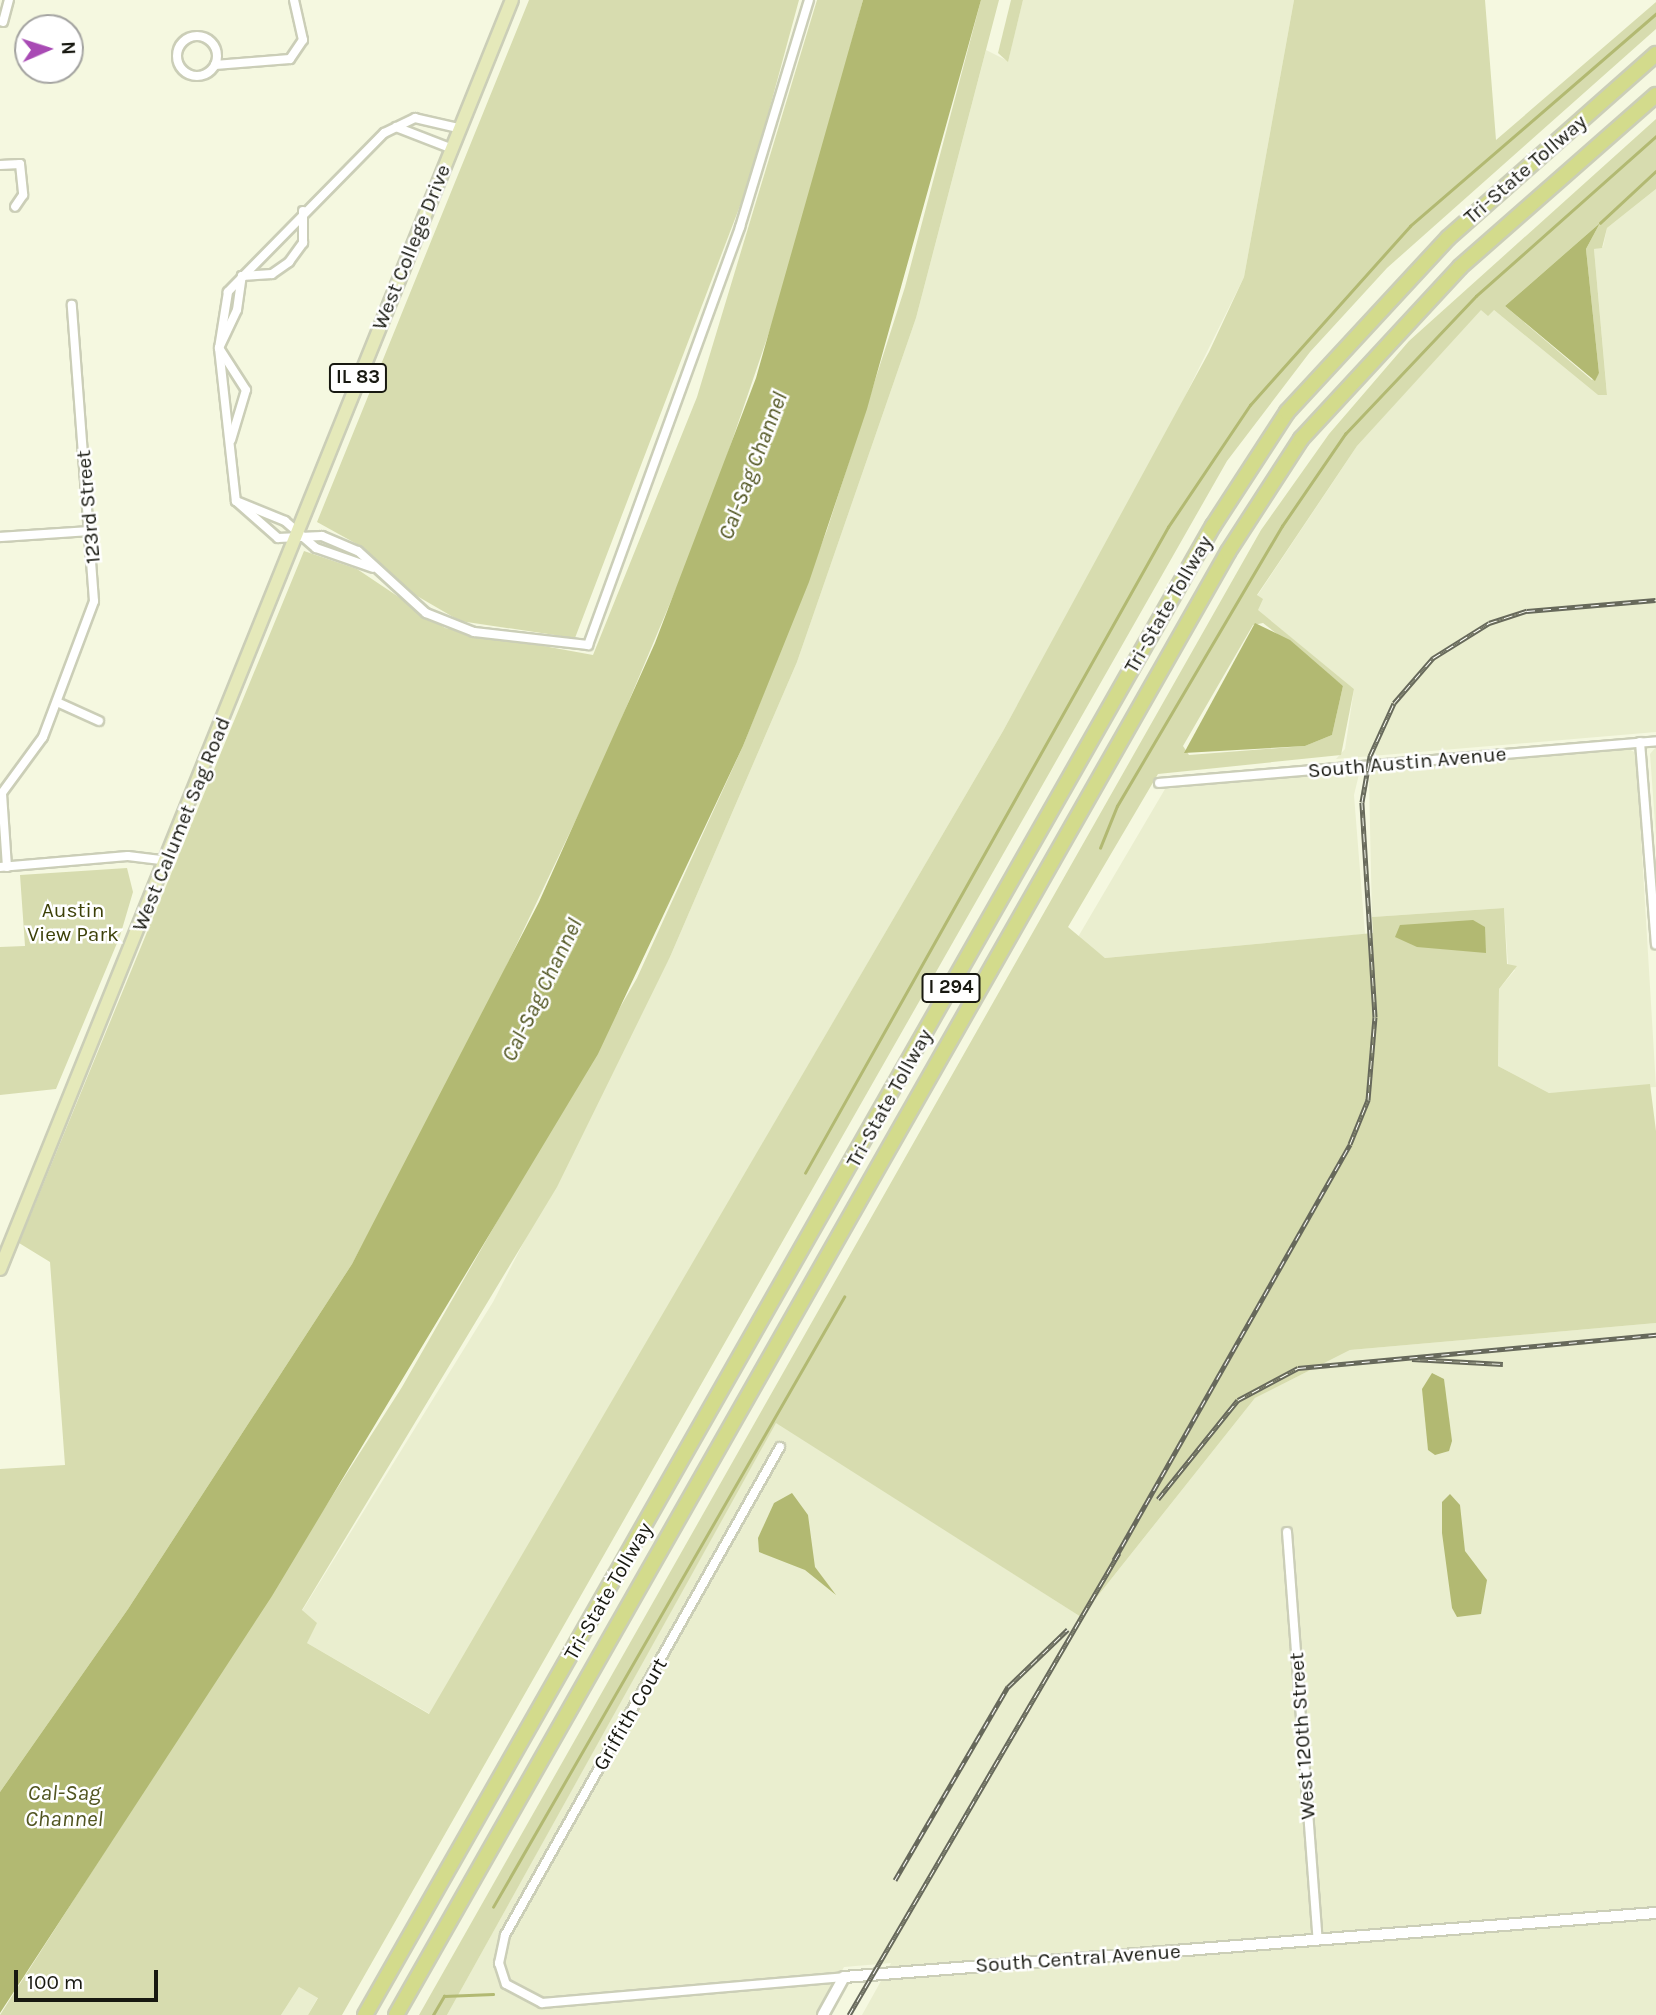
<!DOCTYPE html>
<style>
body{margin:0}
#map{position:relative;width:1656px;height:2015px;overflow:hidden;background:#f5f8e0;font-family:Karla,sans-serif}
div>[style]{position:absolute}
.built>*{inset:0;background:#eaeecf}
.green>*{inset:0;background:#d7dcaf}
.water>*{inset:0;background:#b2b972}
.stream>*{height:2.5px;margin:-1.25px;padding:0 1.25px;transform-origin:1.25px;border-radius:1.25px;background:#b2b972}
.roads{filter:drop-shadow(2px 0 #cbceb7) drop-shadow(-2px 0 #cbceb7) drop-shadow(0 2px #cbceb7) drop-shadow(0 -2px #cbceb7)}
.street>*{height:8px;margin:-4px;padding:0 4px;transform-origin:4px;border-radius:4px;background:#fff}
.street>.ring{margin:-4px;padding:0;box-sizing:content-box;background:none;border:8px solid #fff;border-radius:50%}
.secondary>*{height:10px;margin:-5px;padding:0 5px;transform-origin:5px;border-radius:5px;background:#fff}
.primary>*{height:12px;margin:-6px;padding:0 6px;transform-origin:6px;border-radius:6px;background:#e5e9ba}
.highway>*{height:14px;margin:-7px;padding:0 7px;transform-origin:7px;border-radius:7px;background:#d3db8c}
.rail>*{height:5px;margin-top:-2.5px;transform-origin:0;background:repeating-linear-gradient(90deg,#fff 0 8px,#67695b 0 16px);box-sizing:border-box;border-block:2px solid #67695b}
span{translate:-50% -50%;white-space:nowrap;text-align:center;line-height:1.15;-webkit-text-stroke:5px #fff;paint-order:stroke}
.shield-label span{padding:2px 5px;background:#fff;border:2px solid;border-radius:5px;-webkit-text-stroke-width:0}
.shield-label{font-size:19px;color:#181911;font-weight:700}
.street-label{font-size:21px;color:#181911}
.park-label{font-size:21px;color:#3c4008}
.water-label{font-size:23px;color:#515521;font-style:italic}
.north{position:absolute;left:14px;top:14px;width:70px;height:70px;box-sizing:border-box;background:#fff;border:2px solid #a3a3a0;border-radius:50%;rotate:87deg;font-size:19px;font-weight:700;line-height:28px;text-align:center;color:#181911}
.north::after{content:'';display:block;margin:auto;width:24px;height:32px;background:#a84ab4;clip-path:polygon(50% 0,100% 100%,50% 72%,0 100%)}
.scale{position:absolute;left:14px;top:1970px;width:144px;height:32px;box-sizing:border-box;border:4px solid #181911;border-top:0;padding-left:9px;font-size:21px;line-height:24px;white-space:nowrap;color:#181911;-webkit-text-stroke:5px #fff;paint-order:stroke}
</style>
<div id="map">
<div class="built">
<div style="clip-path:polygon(1023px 0,1294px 0,1244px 277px,1157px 453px,1003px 731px,430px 1714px,307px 1643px,302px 1611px,493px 1302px,670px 957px,797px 662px,916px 318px,986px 50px,1008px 61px)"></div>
<div style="clip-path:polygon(1656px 189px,1656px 732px,1336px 759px,1345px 749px,1354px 689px,1251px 605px,1357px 446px,1481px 309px,1494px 310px,1598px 395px,1607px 394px,1594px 249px,1603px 247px,1607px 228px)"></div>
<div style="clip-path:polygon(1656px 747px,1656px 837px,1650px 754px)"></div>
<div style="clip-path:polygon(1627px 748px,1636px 753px,1656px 1087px,1549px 1093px,1498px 1066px,1499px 989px,1515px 970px,1508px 965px,1504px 908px,1372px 917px,1369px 781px,1372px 769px)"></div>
<div style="clip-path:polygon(1360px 770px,1354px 795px,1365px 934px,1105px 958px,1078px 937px,1165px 789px)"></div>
<div style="clip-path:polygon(1656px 1323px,1656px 2015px,862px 2015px,891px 1963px,844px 1967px,817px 2015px,447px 2015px,776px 1422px,1081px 1617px,1255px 1398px,1350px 1350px)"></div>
<div style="clip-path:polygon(299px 1987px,318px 1997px,308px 2015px,281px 2015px)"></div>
</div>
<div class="green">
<div style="clip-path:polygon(529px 0,799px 0,751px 177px,575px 638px,460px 621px,405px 589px,364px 548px,317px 522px)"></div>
<div style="clip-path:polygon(817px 0,863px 0,788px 277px,705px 520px,602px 765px,464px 1055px,352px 1264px,128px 1609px,0 1792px,0 1469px,65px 1465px,50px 1262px,19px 1243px,304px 551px,357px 569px,445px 628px,593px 655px,697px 397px)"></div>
<div style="clip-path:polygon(981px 0,999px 0,916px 318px,797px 662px,670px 957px,557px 1187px,302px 1610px,317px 1623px,307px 1643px,429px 1714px,1003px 731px,1209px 352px,1244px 277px,1294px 0,1485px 0,1496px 140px,1656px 2px,1656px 29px,1387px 268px,1310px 352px,1227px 461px,342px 2015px,308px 2015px,318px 1998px,299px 1987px,281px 2015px,0 2015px,402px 1387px,637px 978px,743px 746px,827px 530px,905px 287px)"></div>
<div style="clip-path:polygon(1011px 0,1023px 0,1008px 62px,998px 53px)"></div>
<div style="clip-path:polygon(evenodd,1656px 119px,1656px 189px,1607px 228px,1602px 248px,1594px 249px,1607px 395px,1598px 395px,1494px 310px,1488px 316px,1481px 310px,1357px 446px,1257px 595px,1263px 599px,1258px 610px,1354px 689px,1341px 755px,1158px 774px,1068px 927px,1105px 958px,1373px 933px,1372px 917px,1504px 908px,1507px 964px,1517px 966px,1499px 989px,1498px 1066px,1549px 1093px,1650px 1084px,1656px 1131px,1656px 1323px,1350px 1350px,1255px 1398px,1081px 1617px,776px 1423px,447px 2015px,419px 2015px,1261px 530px,1329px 434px,1409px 341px,1656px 119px,1600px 223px,1586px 249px,1599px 373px,1592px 380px,1505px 306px,1600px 223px,1656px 119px,1263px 623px,1343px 686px,1332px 735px,1305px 746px,1189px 755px,1183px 746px,1253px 625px,1263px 623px)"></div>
<div style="clip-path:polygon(127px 868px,133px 892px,120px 936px,56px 1089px,0 1095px,0 947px,25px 946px,20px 875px)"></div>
</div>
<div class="water">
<div style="clip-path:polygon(863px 0,981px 0,867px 409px,809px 582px,743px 746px,598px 1054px,272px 1596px,0 2013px,0 1792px,128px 1609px,352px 1264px,539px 902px,655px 643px,756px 378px)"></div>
<div style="clip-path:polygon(1600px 223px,1586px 249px,1599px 373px,1595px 381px,1505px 306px)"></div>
<div style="clip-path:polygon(1255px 623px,1290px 640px,1343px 686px,1332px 735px,1305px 746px,1184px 753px)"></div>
<div style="clip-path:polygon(1473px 920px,1485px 927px,1486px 953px,1417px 947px,1395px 937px,1400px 925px)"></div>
<div style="clip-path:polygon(1432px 1373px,1444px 1379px,1452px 1441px,1449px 1451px,1435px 1455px,1428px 1450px,1422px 1389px)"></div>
<div style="clip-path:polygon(792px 1493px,808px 1515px,815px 1567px,836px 1595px,805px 1570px,759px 1552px,758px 1538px,774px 1503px)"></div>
<div style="clip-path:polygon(1450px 1494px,1460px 1505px,1465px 1551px,1487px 1580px,1481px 1614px,1457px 1617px,1452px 1608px,1442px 1533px,1442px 1502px)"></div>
</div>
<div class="stream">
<div style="left:1600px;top:223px;width:76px;rotate:-42.9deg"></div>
<div style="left:1100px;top:848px;width:45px;rotate:-68deg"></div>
<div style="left:1117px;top:806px;width:325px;rotate:-59.5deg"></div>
<div style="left:1282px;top:526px;width:112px;rotate:-55.6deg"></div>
<div style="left:1345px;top:434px;width:190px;rotate:-46.5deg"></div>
<div style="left:1476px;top:296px;width:241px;rotate:-41.6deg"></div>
<div style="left:805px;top:1173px;width:741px;rotate:-60.67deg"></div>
<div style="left:1168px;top:527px;width:147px;rotate:-56.1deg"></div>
<div style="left:1250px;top:405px;width:240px;rotate:-48.2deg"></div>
<div style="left:1410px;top:226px;width:325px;rotate:-40.8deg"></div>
<div style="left:493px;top:1907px;width:704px;rotate:-60.08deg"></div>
<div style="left:433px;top:2015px;width:22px;rotate:-60deg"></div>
<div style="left:444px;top:1996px;width:49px;rotate:-2.3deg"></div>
</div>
<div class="roads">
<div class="street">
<div style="left:3px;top:22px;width:23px;rotate:-75deg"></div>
<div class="ring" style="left:177px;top:36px;width:32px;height:32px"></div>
<div style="left:215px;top:65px;width:75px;rotate:-4.6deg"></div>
<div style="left:290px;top:59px;width:23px;rotate:-56deg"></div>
<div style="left:303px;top:40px;width:41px;rotate:-102.7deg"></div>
<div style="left:396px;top:127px;width:58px;rotate:21.3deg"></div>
<div style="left:458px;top:128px;width:44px;rotate:-166.9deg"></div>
<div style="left:415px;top:118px;width:34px;rotate:154deg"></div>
<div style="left:384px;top:133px;width:223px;rotate:134.5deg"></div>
<div style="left:228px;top:292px;width:57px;rotate:99.1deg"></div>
<div style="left:219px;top:348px;width:154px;rotate:83.7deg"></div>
<div style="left:236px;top:501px;width:56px;rotate:41.4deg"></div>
<div style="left:278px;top:538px;width:44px;rotate:-2.6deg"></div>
<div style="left:322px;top:536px;width:39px;rotate:23deg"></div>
<div style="left:358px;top:551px;width:92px;rotate:42.4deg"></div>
<div style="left:426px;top:613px;width:52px;rotate:21.6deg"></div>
<div style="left:474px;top:632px;width:115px;rotate:6.5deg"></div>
<div style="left:588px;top:645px;width:445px;rotate:-70deg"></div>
<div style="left:740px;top:227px;width:237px;rotate:-73.1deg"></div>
<div style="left:0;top:165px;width:20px;rotate:-3deg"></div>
<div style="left:20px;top:164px;width:31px;rotate:84deg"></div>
<div style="left:23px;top:195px;width:14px;rotate:124deg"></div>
<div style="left:231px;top:440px;width:52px;rotate:-73.3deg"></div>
<div style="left:246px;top:390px;width:50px;rotate:-122.7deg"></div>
<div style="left:219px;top:348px;width:42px;rotate:-64.7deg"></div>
<div style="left:237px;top:310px;width:34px;rotate:-82deg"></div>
<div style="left:242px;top:276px;width:30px;rotate:-4deg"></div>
<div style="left:272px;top:274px;width:21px;rotate:-35deg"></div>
<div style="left:289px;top:262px;width:24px;rotate:-54deg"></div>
<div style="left:303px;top:243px;width:32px;rotate:-90deg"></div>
<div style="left:236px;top:501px;width:53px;rotate:22.2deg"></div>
<div style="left:285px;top:521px;width:41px;rotate:41.1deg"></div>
<div style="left:316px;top:548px;width:60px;rotate:19.3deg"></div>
<div style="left:0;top:537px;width:90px;rotate:-3.8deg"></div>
<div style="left:57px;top:702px;width:46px;rotate:24.3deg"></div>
<div style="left:1640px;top:742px;width:203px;rotate:85.5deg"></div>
<div style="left:1159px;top:783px;width:499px;rotate:-4.8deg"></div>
<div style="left:0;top:867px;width:128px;rotate:-4.9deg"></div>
<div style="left:128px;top:856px;width:39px;rotate:7deg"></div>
<div style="left:7px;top:867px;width:74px;rotate:-93.9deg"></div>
<div style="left:2px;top:793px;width:69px;rotate:-53.8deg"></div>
<div style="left:43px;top:737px;width:145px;rotate:-69.4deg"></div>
<div style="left:94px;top:601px;width:297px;rotate:-94.3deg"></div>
<div style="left:780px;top:1447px;width:560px;rotate:119.4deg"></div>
<div style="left:505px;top:1935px;width:29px;rotate:102deg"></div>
<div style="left:499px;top:1963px;width:22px;rotate:72deg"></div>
<div style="left:506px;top:1984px;width:41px;rotate:27.8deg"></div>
<div style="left:542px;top:2003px;width:303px;rotate:-4.9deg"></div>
<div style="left:1287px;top:1532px;width:409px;rotate:85.7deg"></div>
</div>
<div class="secondary">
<div style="left:823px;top:2015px;width:43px;rotate:-61.1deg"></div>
<div style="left:844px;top:1977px;width:815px;rotate:-4.51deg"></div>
</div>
<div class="primary">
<div style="left:0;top:1269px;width:1368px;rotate:-68.03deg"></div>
</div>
<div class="highway">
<div style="left:365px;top:2015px;width:1714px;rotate:-60.34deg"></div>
<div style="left:1213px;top:526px;width:136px;rotate:-57deg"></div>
<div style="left:1287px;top:412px;width:237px;rotate:-47.2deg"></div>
<div style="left:1448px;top:238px;width:278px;rotate:-41.5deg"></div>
<div style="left:396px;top:2015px;width:1683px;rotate:-60.37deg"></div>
<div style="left:1228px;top:552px;width:135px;rotate:-57.1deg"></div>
<div style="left:1301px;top:439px;width:234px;rotate:-47.2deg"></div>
<div style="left:1460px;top:267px;width:261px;rotate:-41.3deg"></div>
</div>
</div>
<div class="rail">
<div style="left:1412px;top:1359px;width:91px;rotate:3.1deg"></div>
<div style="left:1158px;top:1499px;width:127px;rotate:-51.1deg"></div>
<div style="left:1238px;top:1400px;width:68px;rotate:-28.1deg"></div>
<div style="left:1298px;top:1368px;width:360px;rotate:-5.3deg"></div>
<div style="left:1114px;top:1560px;width:478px;rotate:-60.4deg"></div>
<div style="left:1350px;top:1144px;width:48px;rotate:-67.8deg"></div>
<div style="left:1368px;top:1100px;width:83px;rotate:-85.2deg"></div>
<div style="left:1375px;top:1017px;width:215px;rotate:-93.5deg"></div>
<div style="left:1362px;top:802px;width:47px;rotate:-80.1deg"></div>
<div style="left:1370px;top:756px;width:58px;rotate:-65.6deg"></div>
<div style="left:1394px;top:703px;width:60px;rotate:-49.1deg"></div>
<div style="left:1433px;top:658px;width:66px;rotate:-32deg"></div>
<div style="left:1489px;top:623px;width:40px;rotate:-18deg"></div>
<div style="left:1527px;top:611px;width:129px;rotate:-4.9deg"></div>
<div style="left:895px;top:1880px;width:224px;rotate:-59.7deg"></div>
<div style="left:1008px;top:1687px;width:83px;rotate:-44deg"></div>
<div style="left:849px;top:2015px;width:535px;rotate:-59.7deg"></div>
</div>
<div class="shield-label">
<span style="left:358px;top:378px">IL 83</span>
<span style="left:951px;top:988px">I 294</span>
</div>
<div class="street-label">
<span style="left:1525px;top:169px;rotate:-41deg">Tri-State Tollway</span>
<span style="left:411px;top:247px;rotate:-68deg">West College Drive</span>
<span style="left:88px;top:507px;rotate:-95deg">123rd Street</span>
<span style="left:1168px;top:604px;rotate:-60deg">Tri-State Tollway</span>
<span style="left:1407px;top:762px;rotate:-5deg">South Austin Avenue</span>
<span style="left:181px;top:824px;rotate:-68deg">West Calumet Sag Road</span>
<span style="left:889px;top:1098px;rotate:-61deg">Tri-State Tollway</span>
<span style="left:608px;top:1591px;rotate:-60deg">Tri-State Tollway</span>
<span style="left:630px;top:1714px;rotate:-60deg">Griffith Court</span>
<span style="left:1302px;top:1736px;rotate:-94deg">West 120th Street</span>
<span style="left:1078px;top:1958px;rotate:-4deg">South Central Avenue</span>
</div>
<div class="park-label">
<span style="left:73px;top:922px">Austin<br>View Park</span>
</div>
<div class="water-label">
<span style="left:753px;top:466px;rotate:-69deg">Cal-Sag Channel</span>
<span style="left:542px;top:990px;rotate:-64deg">Cal-Sag Channel</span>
<span style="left:64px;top:1806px">Cal-Sag<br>Channel</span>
</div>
<div class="north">N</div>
<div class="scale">100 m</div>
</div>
